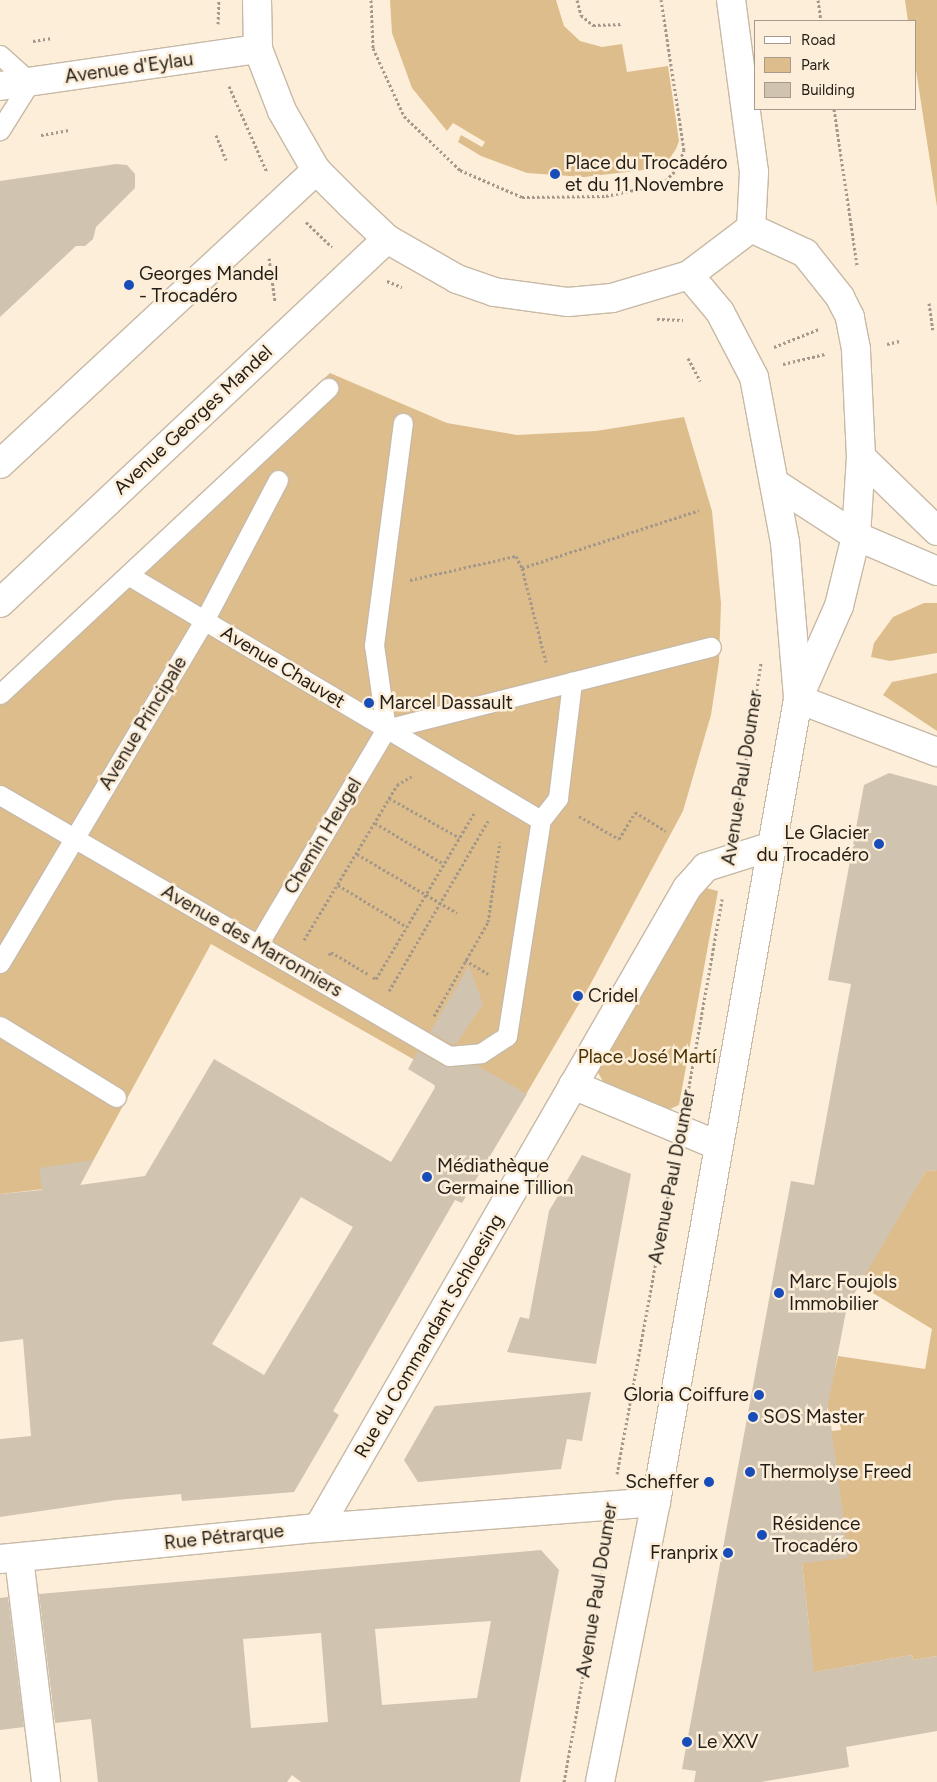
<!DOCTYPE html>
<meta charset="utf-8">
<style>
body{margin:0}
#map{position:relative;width:937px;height:1782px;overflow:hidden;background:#fceed9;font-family:Figtree,sans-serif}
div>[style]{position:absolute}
.green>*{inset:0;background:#debd8c}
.building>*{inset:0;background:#d0c3af}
.path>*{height:3px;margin-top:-1.5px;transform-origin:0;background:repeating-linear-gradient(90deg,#a39889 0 2.5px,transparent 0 5px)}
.roads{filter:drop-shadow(1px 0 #c7b9a6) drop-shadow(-1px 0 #c7b9a6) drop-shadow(0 1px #c7b9a6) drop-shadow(0 -1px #c7b9a6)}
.service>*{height:19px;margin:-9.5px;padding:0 9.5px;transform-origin:9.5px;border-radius:9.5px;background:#fff}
.minor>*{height:28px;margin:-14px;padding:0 14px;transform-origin:14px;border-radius:14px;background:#fff}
.tertiary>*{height:28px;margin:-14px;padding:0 14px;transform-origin:14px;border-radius:14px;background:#fff}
.secondary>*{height:28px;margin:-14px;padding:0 14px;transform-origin:14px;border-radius:14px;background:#fff}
.dots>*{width:14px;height:14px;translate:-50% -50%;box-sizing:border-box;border:2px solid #fceed9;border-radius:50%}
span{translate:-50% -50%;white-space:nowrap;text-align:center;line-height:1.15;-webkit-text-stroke:5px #fceed9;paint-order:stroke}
.street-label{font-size:19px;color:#221d16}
.poi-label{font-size:19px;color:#221d16}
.left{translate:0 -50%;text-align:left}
.right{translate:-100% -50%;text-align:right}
.park-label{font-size:19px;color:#4b3201}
.legend{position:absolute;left:754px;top:20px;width:162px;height:90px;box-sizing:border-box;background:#fceed9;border:1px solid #a59a8b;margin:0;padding:6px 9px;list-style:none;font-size:15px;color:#221d16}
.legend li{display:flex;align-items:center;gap:10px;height:25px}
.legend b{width:25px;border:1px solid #a59a8b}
</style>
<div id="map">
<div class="green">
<div style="clip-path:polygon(390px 0,556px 0,564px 26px,580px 41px,602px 47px,622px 44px,627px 72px,668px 66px,679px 141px,676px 149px,666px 164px,652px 169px,584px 177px,527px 173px,481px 156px,458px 142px,461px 135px,482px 147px,485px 142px,453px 123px,447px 131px,412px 88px,392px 33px)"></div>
<div style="clip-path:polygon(905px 0,937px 0,937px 207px,916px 70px,916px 21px,908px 21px)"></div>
<div style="clip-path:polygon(330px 373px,447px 423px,517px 435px,596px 431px,684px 417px,712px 511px,721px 603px,719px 662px,711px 715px,683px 811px,590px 985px,507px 1127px,435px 1092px,434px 1071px,211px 944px,80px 1185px,0 1194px,0 683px)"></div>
<div style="clip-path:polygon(924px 603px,937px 603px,937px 653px,890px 661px,871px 657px,874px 643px,893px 617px)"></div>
<div style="clip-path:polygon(937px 673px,937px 731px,883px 695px,892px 682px)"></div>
<div style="clip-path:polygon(702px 887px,718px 891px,679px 1105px,670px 1109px,605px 1085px,595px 1067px)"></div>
<div style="clip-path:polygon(937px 1170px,937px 1656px,913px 1660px,912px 1655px,798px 1675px,809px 1627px,802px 1563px,831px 1431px,841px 1430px,840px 1424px,830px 1425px,827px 1402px,838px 1356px,925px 1369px,932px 1329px,858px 1284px,926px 1171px)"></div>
</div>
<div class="building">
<div style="clip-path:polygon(116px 164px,127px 165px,135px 174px,135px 188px,96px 227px,93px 239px,85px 246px,76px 246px,0 317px,0 181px)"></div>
<div style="clip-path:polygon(889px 773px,937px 786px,937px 1170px,926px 1171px,847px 1306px,824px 1426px,831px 1425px,849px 1558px,802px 1563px,814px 1672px,912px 1655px,913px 1660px,937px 1656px,937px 1731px,846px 1747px,849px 1767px,761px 1782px,694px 1782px,696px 1771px,682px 1769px,791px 1181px,814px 1185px,851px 984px,828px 980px,864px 785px)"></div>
<div style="clip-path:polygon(469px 966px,483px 1004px,456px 1044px,452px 1044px,430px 1032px)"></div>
<div style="clip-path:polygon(evenodd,418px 1051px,444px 1066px,476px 1065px,527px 1094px,462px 1203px,455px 1200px,440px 1226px,333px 1411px,339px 1415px,294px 1492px,182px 1501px,181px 1494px,116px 1500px,0 1517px,0 1439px,31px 1436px,23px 1339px,0 1342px,0 1194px,42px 1190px,39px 1168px,93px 1160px,80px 1185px,145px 1176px,214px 1059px,391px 1162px,436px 1086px,408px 1069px,418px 1051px,301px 1197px,353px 1227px,264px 1375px,212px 1344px,301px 1197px)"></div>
<div style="clip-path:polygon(582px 1155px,631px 1174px,596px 1364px,507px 1352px,520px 1317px,529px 1319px,549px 1211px)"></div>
<div style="clip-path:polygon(591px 1392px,582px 1441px,567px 1439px,561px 1469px,418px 1482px,404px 1460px,435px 1406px)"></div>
<div style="clip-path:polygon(evenodd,541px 1550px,559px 1570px,520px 1782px,301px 1782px,292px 1775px,287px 1782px,98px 1782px,91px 1719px,55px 1723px,39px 1594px,541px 1550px,491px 1621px,477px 1698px,382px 1705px,375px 1629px,491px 1621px,541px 1550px,321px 1633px,328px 1722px,251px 1728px,243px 1639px,321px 1633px)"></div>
<div style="clip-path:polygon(8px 1597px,24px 1727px,0 1730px,0 1598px)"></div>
</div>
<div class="path">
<div style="left:371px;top:0;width:48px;rotate:87.6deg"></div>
<div style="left:373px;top:48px;width:75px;rotate:65.5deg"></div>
<div style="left:404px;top:116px;width:78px;rotate:44deg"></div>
<div style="left:460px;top:170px;width:68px;rotate:23.5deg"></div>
<div style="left:522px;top:197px;width:84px;rotate:-0.7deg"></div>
<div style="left:606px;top:196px;width:57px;rotate:-12.1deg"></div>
<div style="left:662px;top:184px;width:20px;rotate:-45deg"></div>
<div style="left:676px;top:170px;width:22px;rotate:-68deg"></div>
<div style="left:684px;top:150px;width:152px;rotate:-98.7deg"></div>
<div style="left:577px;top:0;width:16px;rotate:75deg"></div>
<div style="left:581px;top:15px;width:16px;rotate:40deg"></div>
<div style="left:593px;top:25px;width:29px;rotate:-2deg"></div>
<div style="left:818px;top:0;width:21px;rotate:82deg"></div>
<div style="left:218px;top:24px;width:24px;rotate:-88deg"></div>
<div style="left:33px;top:41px;width:19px;rotate:-9deg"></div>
<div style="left:229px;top:86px;width:94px;rotate:66.2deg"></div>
<div style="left:834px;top:109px;width:158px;rotate:81.6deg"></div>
<div style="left:41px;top:135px;width:29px;rotate:-10deg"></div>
<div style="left:216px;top:135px;width:27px;rotate:68deg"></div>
<div style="left:306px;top:222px;width:36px;rotate:44deg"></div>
<div style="left:269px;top:258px;width:43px;rotate:82.1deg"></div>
<div style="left:387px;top:281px;width:16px;rotate:22deg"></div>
<div style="left:929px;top:303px;width:27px;rotate:82deg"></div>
<div style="left:657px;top:319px;width:26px;rotate:2deg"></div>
<div style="left:887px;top:344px;width:13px;rotate:-13deg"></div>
<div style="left:774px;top:347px;width:48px;rotate:-21.8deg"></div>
<div style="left:688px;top:358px;width:26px;rotate:62deg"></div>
<div style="left:783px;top:364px;width:43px;rotate:-13.4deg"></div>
<div style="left:522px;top:568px;width:97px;rotate:75.7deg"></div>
<div style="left:410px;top:580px;width:109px;rotate:-12.8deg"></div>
<div style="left:516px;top:556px;width:13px;rotate:63deg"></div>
<div style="left:522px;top:568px;width:186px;rotate:-18.1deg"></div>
<div style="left:389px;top:798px;width:81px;rotate:29.4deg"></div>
<div style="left:579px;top:816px;width:46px;rotate:29.9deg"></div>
<div style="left:619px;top:839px;width:31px;rotate:-59deg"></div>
<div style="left:635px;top:812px;width:36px;rotate:32deg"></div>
<div style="left:375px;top:823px;width:80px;rotate:30.7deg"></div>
<div style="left:736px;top:824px;width:163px;rotate:-81.2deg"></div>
<div style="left:357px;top:854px;width:116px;rotate:30.5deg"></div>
<div style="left:338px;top:885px;width:81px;rotate:31.3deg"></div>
<div style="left:304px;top:940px;width:181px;rotate:-59deg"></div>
<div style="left:397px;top:785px;width:17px;rotate:-31deg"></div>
<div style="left:329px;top:955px;width:4px;rotate:-56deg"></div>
<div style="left:331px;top:952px;width:43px;rotate:30.7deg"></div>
<div style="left:465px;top:960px;width:27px;rotate:31deg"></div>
<div style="left:373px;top:977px;width:4px;rotate:34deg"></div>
<div style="left:376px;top:979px;width:193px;rotate:-59.4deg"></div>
<div style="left:389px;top:991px;width:197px;rotate:-59.8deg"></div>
<div style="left:434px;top:1016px;width:108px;rotate:-60.1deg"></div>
<div style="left:488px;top:922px;width:81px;rotate:-81.5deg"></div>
<div style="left:687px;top:1098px;width:202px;rotate:-80deg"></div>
<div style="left:617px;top:1474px;width:316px;rotate:-79.6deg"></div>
<div style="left:564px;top:1782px;width:249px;rotate:-79.8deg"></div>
</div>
<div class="roads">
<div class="service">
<div style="left:0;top:55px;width:40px;rotate:42deg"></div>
<div style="left:30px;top:82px;width:57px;rotate:122deg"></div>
<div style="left:128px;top:575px;width:480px;rotate:30.7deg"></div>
<div style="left:0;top:694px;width:449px;rotate:-43deg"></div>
<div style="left:386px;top:729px;width:335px;rotate:-14.2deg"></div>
<div style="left:386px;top:729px;width:85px;rotate:-98.1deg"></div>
<div style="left:374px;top:645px;width:224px;rotate:-82.6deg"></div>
<div style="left:0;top:795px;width:519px;rotate:30.17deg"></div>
<div style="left:449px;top:1056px;width:32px;rotate:-5deg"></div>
<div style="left:481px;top:1053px;width:31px;rotate:-33deg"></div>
<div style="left:507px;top:1036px;width:219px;rotate:-81.1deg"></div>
<div style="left:541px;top:820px;width:28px;rotate:-52deg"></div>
<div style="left:558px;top:798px;width:117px;rotate:-83.1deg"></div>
<div style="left:259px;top:943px;width:249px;rotate:-59.3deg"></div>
<div style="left:0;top:963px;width:400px;rotate:-59.2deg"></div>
<div style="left:205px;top:619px;width:157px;rotate:-62.3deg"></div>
<div style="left:0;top:1026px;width:136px;rotate:31.5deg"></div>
</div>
<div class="minor">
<div style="left:861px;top:457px;width:106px;rotate:44.2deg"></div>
<div style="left:776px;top:484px;width:95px;rotate:33deg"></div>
<div style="left:856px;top:536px;width:88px;rotate:23.4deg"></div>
<div style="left:798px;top:699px;width:149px;rotate:20.9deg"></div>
<div style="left:573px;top:1085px;width:156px;rotate:22.6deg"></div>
<div style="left:318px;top:1528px;width:739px;rotate:-60.03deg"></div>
<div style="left:687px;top:888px;width:28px;rotate:-48deg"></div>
<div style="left:706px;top:867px;width:66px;rotate:-17.6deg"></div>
<div style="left:19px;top:1558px;width:226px;rotate:83.1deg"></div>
<div style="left:0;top:1559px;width:320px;rotate:-5.6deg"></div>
<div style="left:318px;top:1528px;width:339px;rotate:-4.4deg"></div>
</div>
<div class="tertiary">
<div style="left:0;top:86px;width:261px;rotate:-8.2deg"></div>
</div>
<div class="secondary">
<div style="left:257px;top:0;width:49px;rotate:88.8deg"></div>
<div style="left:258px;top:49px;width:66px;rotate:68.8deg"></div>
<div style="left:282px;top:111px;width:68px;rotate:60deg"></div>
<div style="left:316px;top:170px;width:48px;rotate:45deg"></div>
<div style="left:350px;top:204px;width:51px;rotate:43.4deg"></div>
<div style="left:387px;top:239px;width:81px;rotate:29.7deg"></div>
<div style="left:457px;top:279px;width:39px;rotate:19deg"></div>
<div style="left:494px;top:292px;width:75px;rotate:7.7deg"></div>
<div style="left:568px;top:302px;width:44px;rotate:-5.2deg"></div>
<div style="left:612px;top:298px;width:80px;rotate:-16.6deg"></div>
<div style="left:689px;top:275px;width:78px;rotate:-37.2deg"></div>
<div style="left:751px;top:228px;width:56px;rotate:-86.9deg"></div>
<div style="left:754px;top:172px;width:174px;rotate:-97.6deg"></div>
<div style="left:689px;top:275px;width:48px;rotate:50deg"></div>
<div style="left:720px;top:312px;width:73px;rotate:62.4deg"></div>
<div style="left:754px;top:377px;width:168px;rotate:79.4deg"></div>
<div style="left:785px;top:542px;width:156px;rotate:85.2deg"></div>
<div style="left:0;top:464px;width:432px;rotate:-42.9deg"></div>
<div style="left:0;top:603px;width:531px;rotate:-43.25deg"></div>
<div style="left:600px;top:1782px;width:286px;rotate:-78.7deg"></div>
<div style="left:656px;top:1502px;width:815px;rotate:-79.97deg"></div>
<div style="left:798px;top:699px;width:102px;rotate:-66.2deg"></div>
<div style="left:839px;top:606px;width:72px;rotate:-76.3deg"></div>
<div style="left:856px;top:536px;width:79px;rotate:-86.4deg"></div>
<div style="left:861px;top:457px;width:108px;rotate:-92.7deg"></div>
<div style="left:856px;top:349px;width:33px;rotate:-101deg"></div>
<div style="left:850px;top:317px;width:22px;rotate:-117deg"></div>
<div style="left:840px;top:297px;width:56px;rotate:-128.5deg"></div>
<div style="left:805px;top:253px;width:60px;rotate:-155.2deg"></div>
</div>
</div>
<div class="dots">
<div style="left:555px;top:174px;background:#184db9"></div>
<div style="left:129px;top:285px;background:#184db9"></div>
<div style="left:369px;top:703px;background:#184db9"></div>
<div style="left:879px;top:844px;background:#184db9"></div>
<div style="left:578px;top:996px;background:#184db9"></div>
<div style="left:427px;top:1177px;background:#184db9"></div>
<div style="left:779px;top:1293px;background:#184db9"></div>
<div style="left:759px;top:1395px;background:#184db9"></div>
<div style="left:753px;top:1417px;background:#184db9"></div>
<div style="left:750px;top:1472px;background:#184db9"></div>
<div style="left:709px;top:1482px;background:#184db9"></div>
<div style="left:762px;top:1535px;background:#184db9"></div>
<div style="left:728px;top:1553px;background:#184db9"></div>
<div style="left:687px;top:1742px;background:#184db9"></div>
</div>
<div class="street-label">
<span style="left:129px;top:68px;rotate:-8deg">Avenue d'Eylau</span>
<span style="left:193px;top:420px;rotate:-43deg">Avenue Georges Mandel</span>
<span style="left:283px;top:667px;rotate:31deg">Avenue Chauvet</span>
<span style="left:143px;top:723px;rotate:-59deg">Avenue Principale</span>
<span style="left:742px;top:778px;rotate:-81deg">Avenue Paul Doumer</span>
<span style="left:323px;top:836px;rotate:-59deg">Chemin Heugel</span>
<span style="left:252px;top:941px;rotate:30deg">Avenue des Marronniers</span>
<span style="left:672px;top:1177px;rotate:-79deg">Avenue Paul Doumer</span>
<span style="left:429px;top:1336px;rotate:-60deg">Rue du Commandant Schloesing</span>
<span style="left:224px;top:1537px;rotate:-6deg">Rue Pétrarque</span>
<span style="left:597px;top:1590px;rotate:-81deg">Avenue Paul Doumer</span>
</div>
<div class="poi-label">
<span class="left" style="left:565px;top:174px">Place du Trocadéro<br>et du 11 Novembre</span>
<span class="left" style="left:139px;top:285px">Georges Mandel<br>- Trocadéro</span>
<span class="left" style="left:379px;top:703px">Marcel Dassault</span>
<span class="right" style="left:869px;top:844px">Le Glacier<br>du Trocadéro</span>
<span class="left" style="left:588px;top:996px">Cridel</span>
<span class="left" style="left:437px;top:1177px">Médiathèque<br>Germaine Tillion</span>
<span class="left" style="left:789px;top:1293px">Marc Foujols<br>Immobilier</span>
<span class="right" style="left:749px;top:1395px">Gloria Coiffure</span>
<span class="left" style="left:763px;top:1417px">SOS Master</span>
<span class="left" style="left:760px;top:1472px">Thermolyse Freed</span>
<span class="right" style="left:699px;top:1482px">Scheffer</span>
<span class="left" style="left:772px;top:1535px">Résidence<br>Trocadéro</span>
<span class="right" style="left:718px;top:1553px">Franprix</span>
<span class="left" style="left:697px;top:1742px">Le XXV</span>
</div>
<div class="park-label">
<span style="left:647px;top:1057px">Place José Martí</span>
</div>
<ul class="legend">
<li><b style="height:6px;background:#fff"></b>Road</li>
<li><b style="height:14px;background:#debd8c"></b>Park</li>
<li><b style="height:14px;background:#d0c3af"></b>Building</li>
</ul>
</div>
